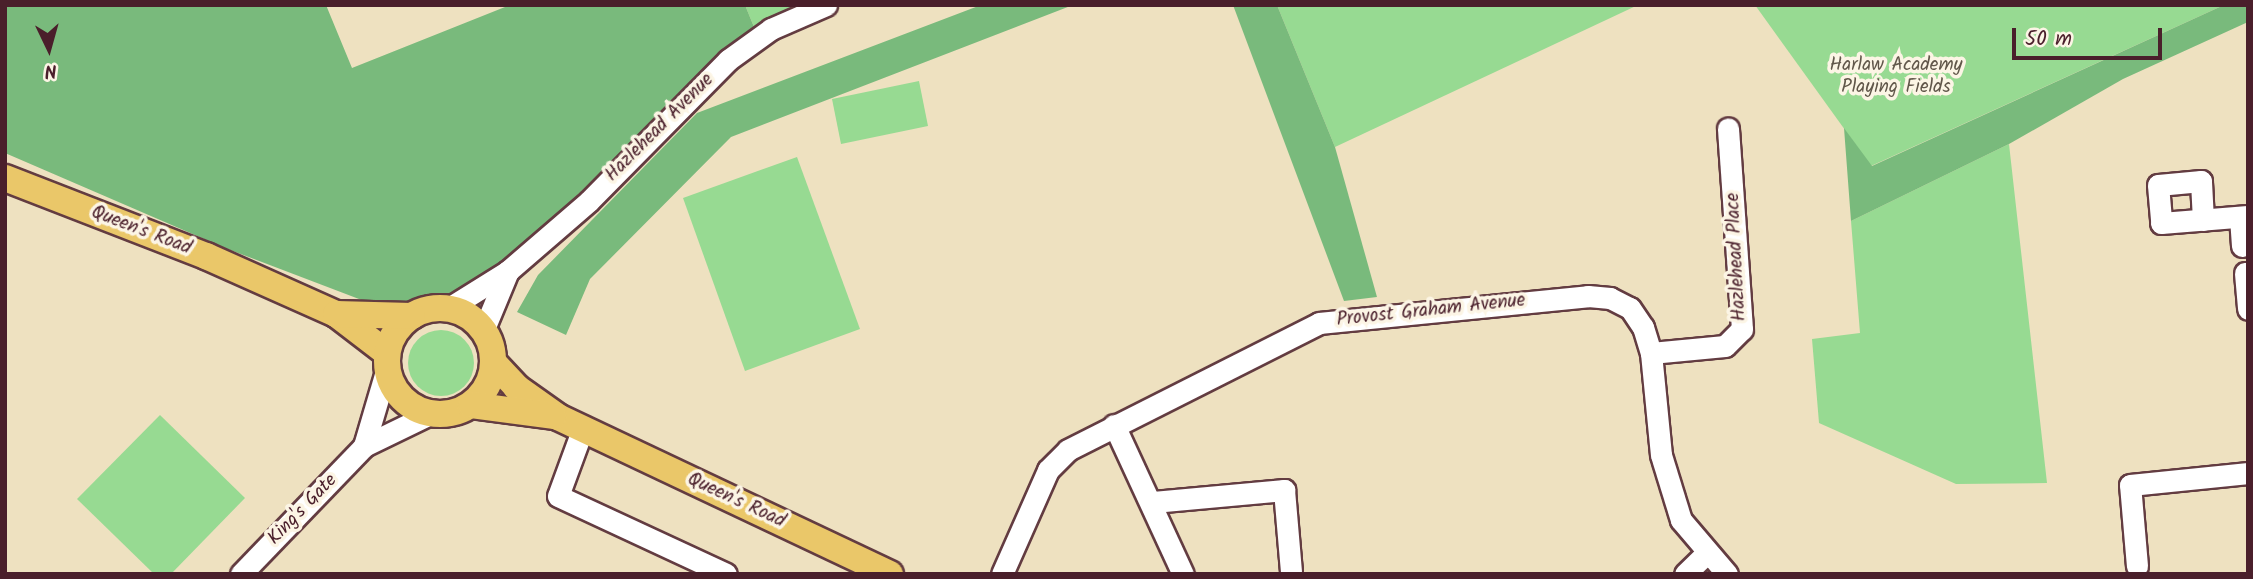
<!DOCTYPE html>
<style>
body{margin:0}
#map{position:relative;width:2253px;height:579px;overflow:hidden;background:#eee1c0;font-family:Kalam,sans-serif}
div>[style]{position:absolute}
.green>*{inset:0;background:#97da92}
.round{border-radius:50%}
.forest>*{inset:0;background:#79ba7c}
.roads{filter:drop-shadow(2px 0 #633c41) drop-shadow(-2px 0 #633c41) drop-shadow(0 2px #633c41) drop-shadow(0 -2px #633c41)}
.minor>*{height:21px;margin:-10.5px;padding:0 10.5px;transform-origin:10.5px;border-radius:10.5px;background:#fff}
.major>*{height:26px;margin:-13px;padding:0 13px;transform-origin:13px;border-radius:13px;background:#eac769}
.major>.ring{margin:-13px;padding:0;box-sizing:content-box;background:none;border:26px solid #eac769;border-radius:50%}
span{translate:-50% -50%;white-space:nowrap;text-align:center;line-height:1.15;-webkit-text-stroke:7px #fcf5e5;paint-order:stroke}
.park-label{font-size:19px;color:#61574a}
.street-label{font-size:19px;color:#4a1f2b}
.frame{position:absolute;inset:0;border:7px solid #4a1f2b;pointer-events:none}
.north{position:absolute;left:14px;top:14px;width:70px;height:70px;-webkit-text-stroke:5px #fcf5e5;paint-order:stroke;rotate:175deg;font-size:19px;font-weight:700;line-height:28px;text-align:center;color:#4a1f2b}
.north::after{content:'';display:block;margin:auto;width:24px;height:32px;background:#4a1f2b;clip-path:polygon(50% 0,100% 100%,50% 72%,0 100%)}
.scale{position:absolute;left:2012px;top:28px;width:150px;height:32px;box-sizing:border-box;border:4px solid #4a1f2b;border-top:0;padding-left:9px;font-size:21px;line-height:24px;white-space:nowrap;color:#4a1f2b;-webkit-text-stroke:5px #fcf5e5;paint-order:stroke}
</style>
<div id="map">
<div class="green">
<div style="clip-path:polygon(745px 5px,807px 5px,754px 27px)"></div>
<div style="clip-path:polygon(1277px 5px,1638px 5px,1335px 147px)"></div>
<div style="clip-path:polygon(1755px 5px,2224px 5px,1871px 166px)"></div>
<div style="clip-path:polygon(919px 81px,928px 126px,841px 144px,832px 99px)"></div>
<div style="clip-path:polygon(2009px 144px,2047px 483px,1956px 484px,1819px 423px,1812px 339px,1860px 333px,1851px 221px)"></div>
<div style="clip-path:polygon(797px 157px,860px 329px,745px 371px,683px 198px)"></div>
<div class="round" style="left:408px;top:330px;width:66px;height:66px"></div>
<div style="clip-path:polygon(160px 415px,245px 498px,171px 574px,154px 574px,77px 499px)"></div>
</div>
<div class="forest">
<div style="clip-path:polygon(5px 5px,326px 5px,352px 68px,510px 5px,745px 5px,754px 27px,485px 287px,380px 307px,225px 248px,5px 153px)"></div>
<div style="clip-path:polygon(981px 5px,1073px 5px,731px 137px,590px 279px,566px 335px,517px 312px,538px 275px,697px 113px)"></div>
<div style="clip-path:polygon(1233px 5px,1277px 5px,1335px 147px,1377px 297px,1344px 301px)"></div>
<div style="clip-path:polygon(2224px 5px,2248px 5px,2248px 22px,2123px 79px,2009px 144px,1851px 221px,1844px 128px,1872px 166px)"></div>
</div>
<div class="roads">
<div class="minor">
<div style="left:2240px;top:217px;width:29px;rotate:86deg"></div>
<div style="left:2203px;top:220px;width:39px;rotate:-93deg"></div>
<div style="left:2201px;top:181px;width:43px;rotate:174.7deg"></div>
<div style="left:2158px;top:185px;width:38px;rotate:85deg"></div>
<div style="left:2161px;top:223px;width:87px;rotate:-4.6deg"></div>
<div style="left:2245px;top:273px;width:36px;rotate:85deg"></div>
<div style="left:449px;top:308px;width:70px;rotate:-32.1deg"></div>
<div style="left:508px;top:271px;width:107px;rotate:-40.8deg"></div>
<div style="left:589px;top:201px;width:198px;rotate:-45.4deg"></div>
<div style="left:728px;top:60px;width:53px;rotate:-35.8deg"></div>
<div style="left:771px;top:29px;width:60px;rotate:-23.6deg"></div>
<div style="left:484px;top:329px;width:63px;rotate:-67.5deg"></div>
<div style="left:1651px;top:353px;width:74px;rotate:-5.4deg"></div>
<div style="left:1725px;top:346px;width:24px;rotate:-45deg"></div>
<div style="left:1742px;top:329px;width:201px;rotate:-94deg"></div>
<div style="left:1114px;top:425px;width:164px;rotate:65.2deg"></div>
<div style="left:583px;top:428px;width:72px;rotate:110.2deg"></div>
<div style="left:558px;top:496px;width:185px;rotate:24.9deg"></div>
<div style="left:364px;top:446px;width:81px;rotate:-73.6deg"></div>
<div style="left:1153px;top:502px;width:132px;rotate:-5.2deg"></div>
<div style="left:1284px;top:490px;width:82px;rotate:85.1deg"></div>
<div style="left:2137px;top:566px;width:81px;rotate:-94.9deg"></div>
<div style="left:2130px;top:485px;width:119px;rotate:-5.8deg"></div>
<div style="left:241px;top:574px;width:178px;rotate:-46.1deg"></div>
<div style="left:364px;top:446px;width:73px;rotate:-25.9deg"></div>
<div style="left:1002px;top:574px;width:114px;rotate:-66.1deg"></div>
<div style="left:1048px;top:470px;width:28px;rotate:-45deg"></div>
<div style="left:1068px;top:450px;width:281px;rotate:-26.8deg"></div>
<div style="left:1319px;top:323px;width:270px;rotate:-5.7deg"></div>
<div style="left:1588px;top:296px;width:22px;rotate:5deg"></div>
<div style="left:1610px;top:298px;width:22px;rotate:27deg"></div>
<div style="left:1630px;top:308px;width:23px;rotate:56deg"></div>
<div style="left:1643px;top:327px;width:27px;rotate:73deg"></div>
<div style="left:1651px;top:353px;width:102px;rotate:84.4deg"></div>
<div style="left:1661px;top:455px;width:68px;rotate:72.9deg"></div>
<div style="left:1681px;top:520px;width:71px;rotate:49.6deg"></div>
<div style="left:1685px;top:574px;width:29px;rotate:-44deg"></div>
</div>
<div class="major">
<div style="left:5px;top:178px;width:216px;rotate:21.2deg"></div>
<div style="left:206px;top:256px;width:142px;rotate:24deg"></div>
<div style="left:336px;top:314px;width:64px;rotate:37.4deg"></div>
<div class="ring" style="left:387px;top:308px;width:80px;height:80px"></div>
<div style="left:336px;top:314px;width:76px;rotate:1.5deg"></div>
<div style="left:494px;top:363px;width:33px;rotate:47deg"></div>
<div style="left:516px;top:387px;width:52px;rotate:35.5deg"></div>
<div style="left:558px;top:417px;width:367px;rotate:25.3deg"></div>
<div style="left:471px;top:405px;width:83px;rotate:7.6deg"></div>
</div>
</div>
<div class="park-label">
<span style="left:1896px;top:77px">Harlaw Academy<br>Playing Fields</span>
</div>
<div class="street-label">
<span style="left:660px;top:128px;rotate:-45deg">Hazlehead Avenue</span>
<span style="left:141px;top:231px;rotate:21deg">Queen's Road</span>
<span style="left:1737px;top:257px;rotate:-93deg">Hazlehead Place</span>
<span style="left:1431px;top:311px;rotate:-6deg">Provost Graham Avenue</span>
<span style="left:736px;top:501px;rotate:25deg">Queen's Road</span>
<span style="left:303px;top:510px;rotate:-46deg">King's Gate</span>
</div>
<div class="frame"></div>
<div class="north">N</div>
<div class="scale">50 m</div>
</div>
